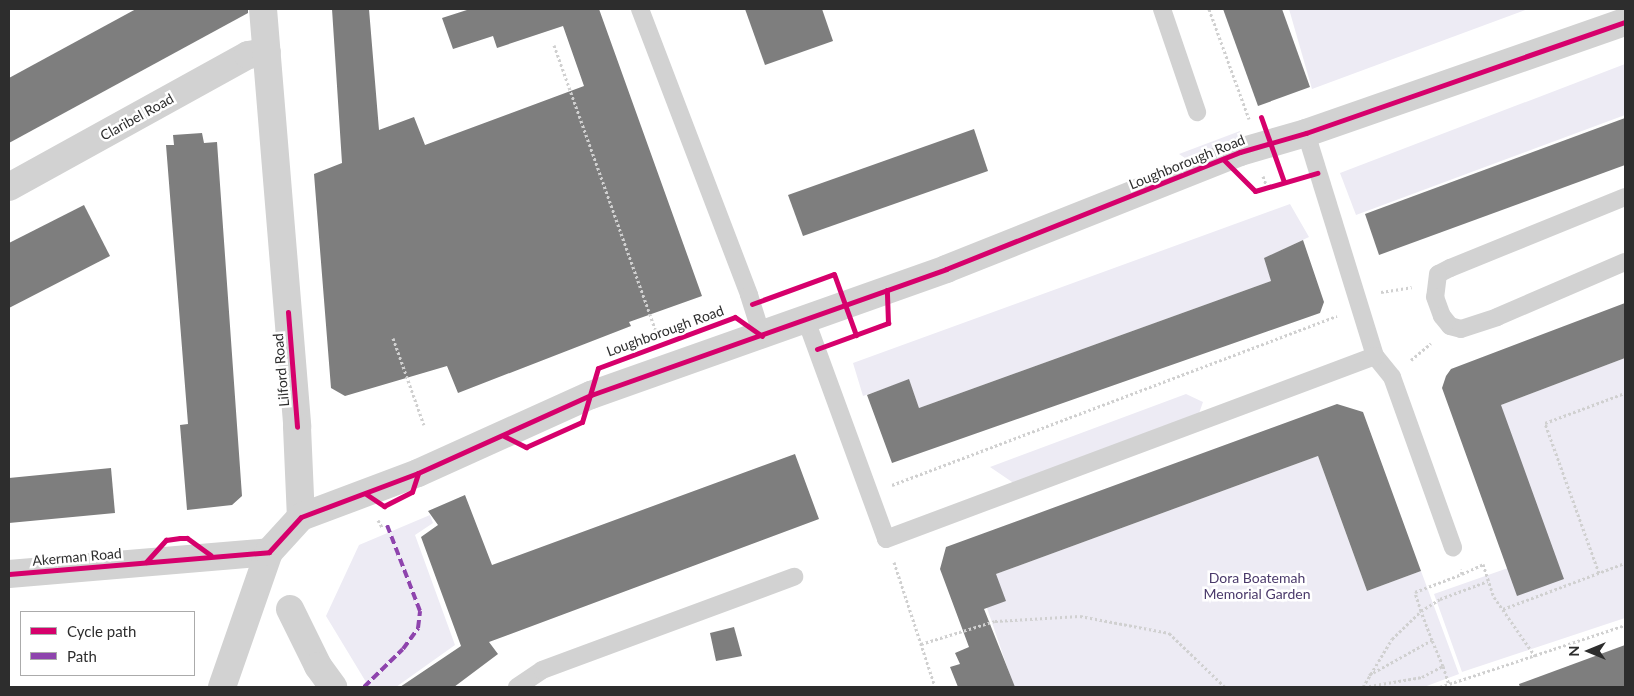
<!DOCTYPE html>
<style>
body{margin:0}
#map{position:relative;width:1634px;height:696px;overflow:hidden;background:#fff;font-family:Lato,sans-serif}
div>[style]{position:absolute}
.green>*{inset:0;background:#edebf4}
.building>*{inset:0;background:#7e7e7e}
.path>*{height:3px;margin-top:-1.5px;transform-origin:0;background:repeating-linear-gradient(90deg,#d0d0d0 0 2.5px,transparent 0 5px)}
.service>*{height:18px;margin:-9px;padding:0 9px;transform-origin:9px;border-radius:9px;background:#d2d2d2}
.minor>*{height:28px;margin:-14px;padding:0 14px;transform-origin:14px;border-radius:14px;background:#d2d2d2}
.tertiary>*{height:28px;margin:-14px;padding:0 14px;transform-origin:14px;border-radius:14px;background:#d2d2d2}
.quiet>*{height:4px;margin-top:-2px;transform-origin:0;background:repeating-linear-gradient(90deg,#8e44ad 0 8px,transparent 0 12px)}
.cycleway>*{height:5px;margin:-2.5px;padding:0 2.5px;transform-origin:2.5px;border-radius:2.5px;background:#d6006c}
span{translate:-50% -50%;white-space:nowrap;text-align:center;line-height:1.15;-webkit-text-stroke:5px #fff;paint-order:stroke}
.street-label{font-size:14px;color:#2d2d2d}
.park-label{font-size:14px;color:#4a396a}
.frame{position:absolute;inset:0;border:10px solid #2d2d2d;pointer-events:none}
.legend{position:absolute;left:20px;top:611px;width:175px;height:65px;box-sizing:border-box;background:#fff;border:1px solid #ababab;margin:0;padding:6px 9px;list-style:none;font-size:15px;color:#2d2d2d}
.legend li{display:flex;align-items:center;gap:10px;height:25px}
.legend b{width:25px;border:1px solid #ababab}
.north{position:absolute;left:1564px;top:626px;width:50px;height:50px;-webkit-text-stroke:4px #fff;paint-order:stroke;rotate:270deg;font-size:14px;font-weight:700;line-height:20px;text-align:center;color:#2d2d2d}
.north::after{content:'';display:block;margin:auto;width:18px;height:22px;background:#2d2d2d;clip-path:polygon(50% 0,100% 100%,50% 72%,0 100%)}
</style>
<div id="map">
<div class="green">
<div style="clip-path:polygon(1289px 9px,1528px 9px,1312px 89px)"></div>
<div style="clip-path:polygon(1625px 64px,1625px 115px,1356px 215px,1340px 173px)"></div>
<div style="clip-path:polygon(1240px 131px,1242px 139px,1188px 160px,1179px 154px)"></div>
<div style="clip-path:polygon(1290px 204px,1309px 237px,1265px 258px,1271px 281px,919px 408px,909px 380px,863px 396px,853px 363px)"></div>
<div style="clip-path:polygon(1625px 358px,1625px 618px,1462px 672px,1434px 594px,1508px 568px,1501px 405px)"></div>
<div style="clip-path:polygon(1186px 394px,1203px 402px,1196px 422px,1015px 484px,990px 467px)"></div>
<div style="clip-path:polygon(1318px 456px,1367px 591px,1421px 571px,1459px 674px,1424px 687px,1014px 687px,987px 608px,996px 574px)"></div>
<div style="clip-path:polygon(430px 515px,433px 523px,415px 535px,455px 645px,396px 687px,369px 687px,326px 616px,359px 545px)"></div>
</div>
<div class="building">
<div style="clip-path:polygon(136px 9px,248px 9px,248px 13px,9px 143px,9px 78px)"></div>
<div style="clip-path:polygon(332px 9px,369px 9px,379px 130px,414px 117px,425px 145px,584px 86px,563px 26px,497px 48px,493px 36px,453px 49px,442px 18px,470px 9px,599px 9px,702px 296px,629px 322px,631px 326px,458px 393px,447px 366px,345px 396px,331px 388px,314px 174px,342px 163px)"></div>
<div style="clip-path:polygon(745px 9px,822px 9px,833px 41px,765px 65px)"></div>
<div style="clip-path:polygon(1223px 9px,1282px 9px,1310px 87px,1258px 106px)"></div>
<div style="clip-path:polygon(1625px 118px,1625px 165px,1379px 255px,1365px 214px)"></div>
<div style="clip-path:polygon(974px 129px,988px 171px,803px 236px,788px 195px)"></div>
<div style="clip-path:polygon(202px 133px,204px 143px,217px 142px,242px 496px,232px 505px,187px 510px,180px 425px,188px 424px,166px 145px,174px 145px,173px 135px)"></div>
<div style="clip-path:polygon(84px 205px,110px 256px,9px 308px,9px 243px)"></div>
<div style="clip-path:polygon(1303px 240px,1324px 302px,1320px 313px,892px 463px,867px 395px,909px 379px,919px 408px,1271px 281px,1264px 258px)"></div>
<div style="clip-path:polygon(1625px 303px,1625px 358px,1501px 405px,1564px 579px,1517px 596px,1442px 388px,1446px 376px,1451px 369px)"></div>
<div style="clip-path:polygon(1337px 404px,1363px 412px,1421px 571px,1367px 591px,1318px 456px,996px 574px,1006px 601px,984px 609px,1015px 687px,958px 687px,950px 667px,960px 664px,955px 653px,969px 647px,940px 569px,946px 547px)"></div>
<div style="clip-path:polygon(795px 454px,819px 519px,489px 642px,498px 654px,454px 687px,400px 687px,461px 646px,421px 537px,438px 525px,428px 511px,465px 495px,492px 565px)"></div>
<div style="clip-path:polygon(111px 468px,115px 513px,9px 523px,9px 478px)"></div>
<div style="clip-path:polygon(734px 627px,742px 656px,716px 661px,710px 633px)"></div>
<div style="clip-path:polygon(1625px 645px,1625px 687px,1520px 687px,1519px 684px)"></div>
</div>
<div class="path">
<div style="left:1209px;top:9px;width:117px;rotate:70deg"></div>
<div style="left:554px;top:45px;width:310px;rotate:70.4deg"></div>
<div style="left:1263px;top:176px;width:12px;rotate:70deg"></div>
<div style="left:1381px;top:292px;width:31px;rotate:-9deg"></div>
<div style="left:393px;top:338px;width:92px;rotate:70.4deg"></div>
<div style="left:1411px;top:360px;width:26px;rotate:-40deg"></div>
<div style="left:892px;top:485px;width:476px;rotate:-20.8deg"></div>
<div style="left:378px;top:520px;width:8px;rotate:60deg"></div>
<div style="left:894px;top:562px;width:132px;rotate:71.8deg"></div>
<div style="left:1599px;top:573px;width:159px;rotate:-109.8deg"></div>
<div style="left:1545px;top:423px;width:85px;rotate:-20.6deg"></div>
<div style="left:1462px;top:574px;width:23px;rotate:-25deg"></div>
<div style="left:1483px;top:564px;width:35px;rotate:72deg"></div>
<div style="left:1494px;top:597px;width:72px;rotate:55.2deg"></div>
<div style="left:1503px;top:609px;width:130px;rotate:-20.7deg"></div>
<div style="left:921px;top:644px;width:77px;rotate:-17.3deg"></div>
<div style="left:995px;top:621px;width:85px;rotate:-3.4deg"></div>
<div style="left:1080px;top:616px;width:91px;rotate:10.8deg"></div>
<div style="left:1169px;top:633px;width:78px;rotate:44deg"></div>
<div style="left:1443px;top:666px;width:19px;rotate:72deg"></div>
<div style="left:1369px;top:675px;width:72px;rotate:-29.1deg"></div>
<div style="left:1432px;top:640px;width:31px;rotate:-111deg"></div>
<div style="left:1421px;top:611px;width:22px;rotate:-32deg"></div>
<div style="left:1440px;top:599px;width:51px;rotate:-20.6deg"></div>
<div style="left:1363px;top:687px;width:56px;rotate:-58.9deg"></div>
<div style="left:1392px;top:639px;width:40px;rotate:-44deg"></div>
<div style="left:1421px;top:611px;width:20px;rotate:-108deg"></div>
<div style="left:1415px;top:592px;width:50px;rotate:-21deg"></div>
<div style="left:1462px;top:574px;width:5px;rotate:-101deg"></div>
<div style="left:1364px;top:687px;width:59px;rotate:-9.8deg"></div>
<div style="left:1422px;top:677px;width:24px;rotate:-28deg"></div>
<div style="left:1443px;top:666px;width:28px;rotate:-113deg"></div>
<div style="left:1440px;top:687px;width:195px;rotate:-18.5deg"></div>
</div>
<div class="service">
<div style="left:640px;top:9px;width:306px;rotate:69.1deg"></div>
<div style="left:749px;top:295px;width:43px;rotate:72.4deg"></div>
<div style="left:1162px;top:9px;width:109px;rotate:71.2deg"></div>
<div style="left:1306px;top:133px;width:233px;rotate:72.8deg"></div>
<div style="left:1375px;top:356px;width:27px;rotate:51deg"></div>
<div style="left:1392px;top:377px;width:181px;rotate:70.3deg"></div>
<div style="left:1625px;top:197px;width:189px;rotate:157.9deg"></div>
<div style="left:1450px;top:268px;width:13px;rotate:153deg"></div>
<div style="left:1438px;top:274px;width:23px;rotate:97deg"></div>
<div style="left:1435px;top:297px;width:20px;rotate:70deg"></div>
<div style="left:1442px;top:316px;width:13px;rotate:51deg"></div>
<div style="left:1450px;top:326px;width:11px;rotate:15deg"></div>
<div style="left:1461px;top:329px;width:38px;rotate:-18deg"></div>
<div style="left:1497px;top:317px;width:139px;rotate:-23.3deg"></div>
<div style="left:806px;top:320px;width:233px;rotate:69.9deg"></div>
<div style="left:886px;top:539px;width:522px;rotate:-20.52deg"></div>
<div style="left:517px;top:687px;width:30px;rotate:-34deg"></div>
<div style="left:542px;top:670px;width:269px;rotate:-20.3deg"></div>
</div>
<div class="minor">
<div style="left:9px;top:187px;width:273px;rotate:-28.9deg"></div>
<div style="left:248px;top:55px;width:19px;rotate:-9deg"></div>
<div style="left:290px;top:609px;width:64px;rotate:63.8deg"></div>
<div style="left:318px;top:666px;width:26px;rotate:54deg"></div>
</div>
<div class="tertiary">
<div style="left:263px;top:9px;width:419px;rotate:85.3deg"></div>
<div style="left:297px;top:427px;width:90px;rotate:87.5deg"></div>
<div style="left:9px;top:574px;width:261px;rotate:-4.8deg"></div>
<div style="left:222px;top:687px;width:143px;rotate:-70.8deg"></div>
<div style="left:269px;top:552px;width:47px;rotate:-47.6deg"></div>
<div style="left:301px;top:517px;width:125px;rotate:-20.6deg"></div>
<div style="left:418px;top:473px;width:190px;rotate:-24.3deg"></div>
<div style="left:591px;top:395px;width:377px;rotate:-19.5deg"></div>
<div style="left:946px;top:269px;width:316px;rotate:-21.7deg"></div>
<div style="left:1240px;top:152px;width:69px;rotate:-16.1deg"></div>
<div style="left:1306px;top:133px;width:338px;rotate:-19.2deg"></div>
</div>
<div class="quiet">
<div style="left:364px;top:687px;width:54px;rotate:-44.3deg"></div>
<div style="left:403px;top:649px;width:26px;rotate:-54deg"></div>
<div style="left:418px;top:628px;width:17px;rotate:-83deg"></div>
<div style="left:420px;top:611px;width:92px;rotate:-111deg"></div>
</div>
<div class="cycleway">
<div style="left:1261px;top:117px;width:69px;rotate:70.5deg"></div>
<div style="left:1223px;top:159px;width:45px;rotate:45deg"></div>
<div style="left:1255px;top:191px;width:65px;rotate:-16.2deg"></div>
<div style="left:752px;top:304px;width:87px;rotate:-20.1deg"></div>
<div style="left:834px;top:274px;width:65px;rotate:70.2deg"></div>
<div style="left:288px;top:312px;width:115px;rotate:85.5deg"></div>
<div style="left:817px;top:349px;width:76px;rotate:-20.1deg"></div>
<div style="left:888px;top:323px;width:33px;rotate:-92deg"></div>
<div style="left:504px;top:436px;width:25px;rotate:27deg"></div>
<div style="left:526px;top:447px;width:61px;rotate:-24.1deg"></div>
<div style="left:582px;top:422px;width:56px;rotate:-73.5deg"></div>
<div style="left:598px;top:368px;width:146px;rotate:-20.4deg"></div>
<div style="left:735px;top:317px;width:33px;rotate:35deg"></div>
<div style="left:366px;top:494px;width:22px;rotate:34deg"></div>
<div style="left:384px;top:506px;width:31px;rotate:-27deg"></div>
<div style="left:412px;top:492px;width:20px;rotate:-72deg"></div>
<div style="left:146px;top:562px;width:30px;rotate:-48deg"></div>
<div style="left:166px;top:540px;width:14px;rotate:-8deg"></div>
<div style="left:180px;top:538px;width:7px"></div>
<div style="left:187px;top:538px;width:29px;rotate:36deg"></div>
<div style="left:9px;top:574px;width:261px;rotate:-4.8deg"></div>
<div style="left:269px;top:552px;width:47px;rotate:-47.6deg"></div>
<div style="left:301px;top:517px;width:125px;rotate:-20.6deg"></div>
<div style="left:418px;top:473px;width:190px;rotate:-24.3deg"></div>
<div style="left:591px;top:395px;width:377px;rotate:-19.5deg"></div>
<div style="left:946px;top:269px;width:316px;rotate:-21.7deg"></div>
<div style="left:1240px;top:152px;width:69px;rotate:-16.1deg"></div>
<div style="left:1306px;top:133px;width:338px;rotate:-19.2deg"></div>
</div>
<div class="street-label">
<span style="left:137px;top:117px;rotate:-29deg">Claribel Road</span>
<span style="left:1187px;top:162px;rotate:-22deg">Loughborough Road</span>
<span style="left:665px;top:331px;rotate:-20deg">Loughborough Road</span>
<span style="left:281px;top:370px;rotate:-95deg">Lilford Road</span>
<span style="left:77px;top:557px;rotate:-5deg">Akerman Road</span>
</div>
<div class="park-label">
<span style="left:1257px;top:586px">Dora Boatemah<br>Memorial Garden</span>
</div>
<div class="frame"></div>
<ul class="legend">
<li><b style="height:6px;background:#d6006c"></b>Cycle path</li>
<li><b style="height:6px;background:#8e44ad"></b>Path</li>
</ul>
<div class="north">N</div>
</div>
